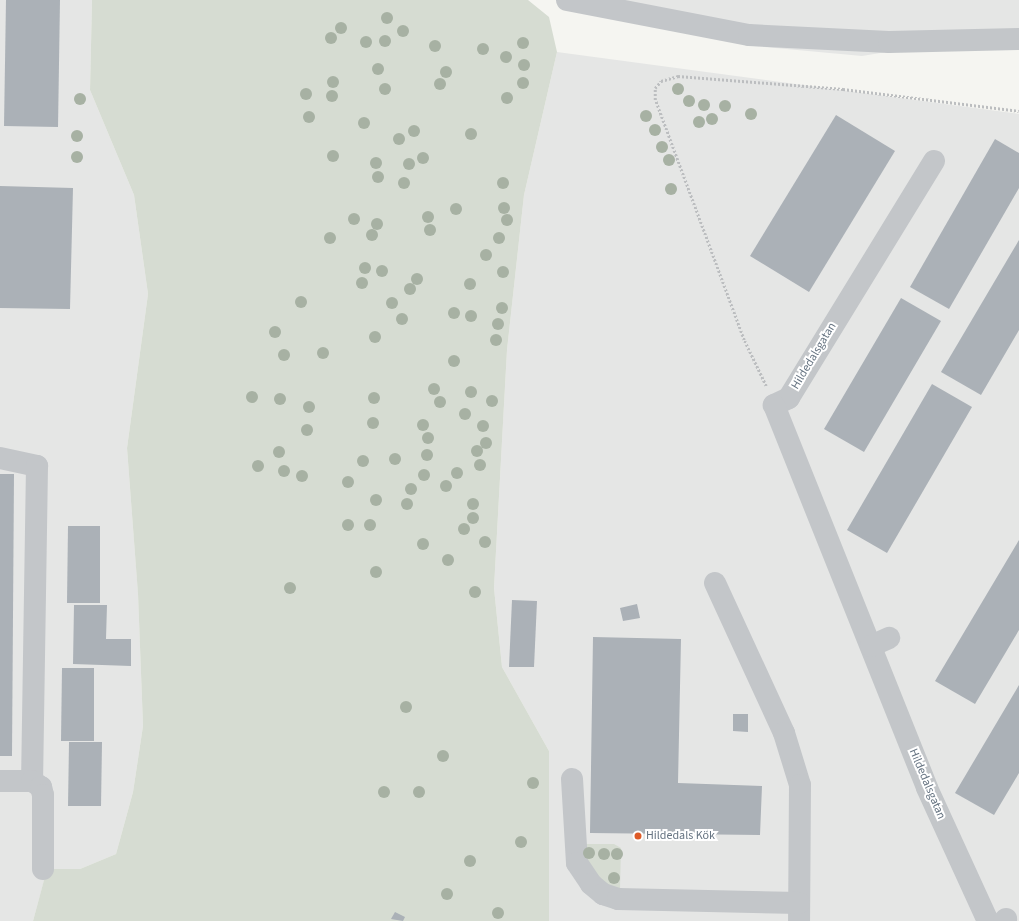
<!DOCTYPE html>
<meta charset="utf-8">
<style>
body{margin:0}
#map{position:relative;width:1019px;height:921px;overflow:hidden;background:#f5f5f1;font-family:"Source Sans 3",sans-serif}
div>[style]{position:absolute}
.built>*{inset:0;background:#e5e6e5}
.green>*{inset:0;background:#d6dcd2}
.building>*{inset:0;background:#abb1b7}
.path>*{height:2.5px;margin-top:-1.25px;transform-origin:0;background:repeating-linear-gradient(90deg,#bcbec0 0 2px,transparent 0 4px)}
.minor>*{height:22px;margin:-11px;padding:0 11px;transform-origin:11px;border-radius:11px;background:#c3c6c9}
.trees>*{width:12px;height:12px;margin:-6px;border-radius:50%;background:#a7b1a3}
.dots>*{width:11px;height:11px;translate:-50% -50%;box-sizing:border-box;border:2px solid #fff;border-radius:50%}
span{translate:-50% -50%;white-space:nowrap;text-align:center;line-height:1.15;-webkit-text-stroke:4px #fff;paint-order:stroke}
.street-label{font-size:12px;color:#657381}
.poi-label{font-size:12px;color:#657381}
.left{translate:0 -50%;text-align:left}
</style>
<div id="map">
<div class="built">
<div style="clip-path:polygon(0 0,92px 0,90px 90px,134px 195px,148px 294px,127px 448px,138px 593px,143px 726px,133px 792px,116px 854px,80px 869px,47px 870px,33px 921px,0 921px)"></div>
<div style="clip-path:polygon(603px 0,1019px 0,1019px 50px,929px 45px,862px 56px,754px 46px)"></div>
<div style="clip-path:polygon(557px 52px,1019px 114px,1019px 921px,549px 921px,549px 751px,502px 667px,494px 588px,507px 350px,524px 195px)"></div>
</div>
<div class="green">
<div style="clip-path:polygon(92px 0,528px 0,549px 17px,557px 52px,524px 195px,507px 350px,494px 588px,502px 667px,549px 751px,549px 921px,33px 921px,47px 869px,80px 869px,116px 854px,133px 792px,143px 726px,138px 594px,127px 448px,148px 294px,134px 195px,90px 90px)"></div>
<div style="clip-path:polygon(585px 844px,614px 844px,621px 848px,620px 889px,603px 884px,586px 860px)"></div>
</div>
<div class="building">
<div style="clip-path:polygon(6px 0,60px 0,58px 127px,4px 126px)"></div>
<div style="clip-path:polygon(836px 115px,895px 151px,809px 292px,750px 256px)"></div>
<div style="clip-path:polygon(995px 139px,1019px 153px,1019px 188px,949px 309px,910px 287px)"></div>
<div style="clip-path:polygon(0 186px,73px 188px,70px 309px,0 308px)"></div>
<div style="clip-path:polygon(1019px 240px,1019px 330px,981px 395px,941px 372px)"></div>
<div style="clip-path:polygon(901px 298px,941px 321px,864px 452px,824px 429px)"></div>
<div style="clip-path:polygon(932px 384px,972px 407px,887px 553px,847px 530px)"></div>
<div style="clip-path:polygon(0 474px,14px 474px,12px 756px,0 756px)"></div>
<div style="clip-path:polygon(68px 526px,100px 526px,100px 603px,67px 603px)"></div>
<div style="clip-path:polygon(1019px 540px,1019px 630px,975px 704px,935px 681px)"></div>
<div style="clip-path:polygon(512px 600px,537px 601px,534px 667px,509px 667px)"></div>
<div style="clip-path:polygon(637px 604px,640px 618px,623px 621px,620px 608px)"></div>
<div style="clip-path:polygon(74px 605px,107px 605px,106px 639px,131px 639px,131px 666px,73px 664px)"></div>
<div style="clip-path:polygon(593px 637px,681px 639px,678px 783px,762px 786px,760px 835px,590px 833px)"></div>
<div style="clip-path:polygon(62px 668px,94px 668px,94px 741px,61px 741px)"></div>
<div style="clip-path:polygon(1019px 685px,1019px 773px,994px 815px,955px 793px)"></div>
<div style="clip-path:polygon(733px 714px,748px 714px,748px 732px,733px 731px)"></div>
<div style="clip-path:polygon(69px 742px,102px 742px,101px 806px,68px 806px)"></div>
<div style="clip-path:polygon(395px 912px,405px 917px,403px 921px,391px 919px)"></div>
</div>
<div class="path">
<div style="left:766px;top:386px;width:51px;rotate:-115.6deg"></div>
<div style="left:744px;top:340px;width:256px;rotate:-110.3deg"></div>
<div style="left:655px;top:100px;width:12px;rotate:-90deg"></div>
<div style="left:655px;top:88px;width:9px;rotate:-49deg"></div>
<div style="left:661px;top:81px;width:18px;rotate:-16deg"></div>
<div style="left:678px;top:76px;width:166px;rotate:4.5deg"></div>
<div style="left:843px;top:89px;width:177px;rotate:7.1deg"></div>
</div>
<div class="minor">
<div style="left:567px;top:0;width:185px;rotate:10.9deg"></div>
<div style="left:749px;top:35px;width:140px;rotate:2.9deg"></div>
<div style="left:889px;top:42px;width:130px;rotate:-1.3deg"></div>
<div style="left:934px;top:161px;width:278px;rotate:121.5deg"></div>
<div style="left:789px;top:398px;width:17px;rotate:155deg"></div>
<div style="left:774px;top:405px;width:412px;rotate:68.2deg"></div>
<div style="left:927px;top:788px;width:146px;rotate:65.4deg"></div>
<div style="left:0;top:458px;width:38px;rotate:12deg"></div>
<div style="left:37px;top:466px;width:315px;rotate:90.9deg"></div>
<div style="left:32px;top:781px;width:32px;rotate:180deg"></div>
<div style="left:715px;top:583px;width:165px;rotate:65.3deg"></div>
<div style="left:784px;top:733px;width:54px;rotate:72.9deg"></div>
<div style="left:800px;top:785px;width:136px;rotate:90.4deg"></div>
<div style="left:871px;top:646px;width:20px;rotate:-24deg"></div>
<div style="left:572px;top:779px;width:84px;rotate:86.6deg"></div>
<div style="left:577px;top:863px;width:25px;rotate:56deg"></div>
<div style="left:591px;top:884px;width:16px;rotate:40deg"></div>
<div style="left:603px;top:894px;width:16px;rotate:18deg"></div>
<div style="left:618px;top:899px;width:181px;rotate:1.3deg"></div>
<div style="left:32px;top:781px;width:11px;rotate:34deg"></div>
<div style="left:41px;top:787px;width:8px;rotate:76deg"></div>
<div style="left:43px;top:795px;width:74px;rotate:90deg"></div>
<div style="left:1004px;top:921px;width:3px;rotate:-45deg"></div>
</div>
<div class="trees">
<div style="left:387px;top:18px"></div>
<div style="left:341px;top:28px"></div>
<div style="left:403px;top:31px"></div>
<div style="left:331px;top:38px"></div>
<div style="left:385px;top:41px"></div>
<div style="left:366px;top:42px"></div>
<div style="left:523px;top:43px"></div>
<div style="left:435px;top:46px"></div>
<div style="left:483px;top:49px"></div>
<div style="left:506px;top:57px"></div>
<div style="left:524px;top:65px"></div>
<div style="left:378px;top:69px"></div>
<div style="left:446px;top:72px"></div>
<div style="left:333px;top:82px"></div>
<div style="left:523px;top:83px"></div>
<div style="left:440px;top:84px"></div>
<div style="left:385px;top:89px"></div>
<div style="left:678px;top:89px"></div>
<div style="left:306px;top:94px"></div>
<div style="left:332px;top:96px"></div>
<div style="left:507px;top:98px"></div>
<div style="left:80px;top:99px"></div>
<div style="left:689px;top:101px"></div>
<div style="left:704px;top:105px"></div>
<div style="left:725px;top:106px"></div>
<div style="left:751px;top:114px"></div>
<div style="left:646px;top:116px"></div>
<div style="left:309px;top:117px"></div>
<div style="left:712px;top:119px"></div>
<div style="left:699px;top:122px"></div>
<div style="left:364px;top:123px"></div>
<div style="left:655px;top:130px"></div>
<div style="left:414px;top:131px"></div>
<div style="left:471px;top:134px"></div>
<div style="left:77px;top:136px"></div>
<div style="left:399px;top:139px"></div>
<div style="left:662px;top:147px"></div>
<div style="left:333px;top:156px"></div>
<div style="left:77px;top:157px"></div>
<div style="left:423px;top:158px"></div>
<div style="left:669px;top:160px"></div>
<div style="left:376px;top:163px"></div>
<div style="left:409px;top:164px"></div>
<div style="left:378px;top:177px"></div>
<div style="left:404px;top:183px"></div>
<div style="left:503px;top:183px"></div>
<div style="left:671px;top:189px"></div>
<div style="left:504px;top:208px"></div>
<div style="left:456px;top:209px"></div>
<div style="left:428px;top:217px"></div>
<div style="left:354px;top:219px"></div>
<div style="left:507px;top:220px"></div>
<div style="left:377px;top:224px"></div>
<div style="left:430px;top:230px"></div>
<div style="left:372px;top:235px"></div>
<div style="left:330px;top:238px"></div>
<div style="left:499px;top:238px"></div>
<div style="left:486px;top:255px"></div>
<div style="left:365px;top:268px"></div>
<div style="left:382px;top:271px"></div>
<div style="left:503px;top:272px"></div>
<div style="left:417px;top:279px"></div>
<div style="left:362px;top:283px"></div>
<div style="left:470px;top:284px"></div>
<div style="left:410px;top:289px"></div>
<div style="left:301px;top:302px"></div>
<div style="left:392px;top:303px"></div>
<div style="left:502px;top:308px"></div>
<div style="left:454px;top:313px"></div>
<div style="left:471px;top:316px"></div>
<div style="left:402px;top:319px"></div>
<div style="left:498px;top:324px"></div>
<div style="left:275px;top:332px"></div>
<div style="left:375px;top:337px"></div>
<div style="left:496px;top:340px"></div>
<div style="left:323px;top:353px"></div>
<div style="left:284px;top:355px"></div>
<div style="left:454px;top:361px"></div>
<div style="left:434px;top:389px"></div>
<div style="left:471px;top:392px"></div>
<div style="left:252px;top:397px"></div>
<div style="left:374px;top:398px"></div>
<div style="left:280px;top:399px"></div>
<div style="left:492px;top:401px"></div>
<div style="left:440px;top:402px"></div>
<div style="left:309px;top:407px"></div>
<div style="left:465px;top:414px"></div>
<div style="left:373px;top:423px"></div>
<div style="left:423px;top:425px"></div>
<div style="left:483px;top:426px"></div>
<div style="left:307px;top:430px"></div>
<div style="left:428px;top:438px"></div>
<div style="left:486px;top:443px"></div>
<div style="left:477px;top:451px"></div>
<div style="left:279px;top:452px"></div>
<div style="left:427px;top:455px"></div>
<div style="left:395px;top:459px"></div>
<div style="left:363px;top:461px"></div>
<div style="left:480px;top:465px"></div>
<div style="left:258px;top:466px"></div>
<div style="left:284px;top:471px"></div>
<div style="left:457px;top:473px"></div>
<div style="left:424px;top:475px"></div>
<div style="left:302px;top:476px"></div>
<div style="left:348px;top:482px"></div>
<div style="left:446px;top:486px"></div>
<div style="left:411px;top:489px"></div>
<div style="left:376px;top:500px"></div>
<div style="left:407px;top:504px"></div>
<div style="left:473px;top:504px"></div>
<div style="left:473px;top:518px"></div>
<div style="left:348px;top:525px"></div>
<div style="left:370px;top:525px"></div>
<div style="left:464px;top:529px"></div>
<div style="left:485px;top:542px"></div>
<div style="left:423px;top:544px"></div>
<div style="left:448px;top:560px"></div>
<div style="left:376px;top:572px"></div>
<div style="left:290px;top:588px"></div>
<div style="left:475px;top:592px"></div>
<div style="left:406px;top:707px"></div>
<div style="left:443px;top:756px"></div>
<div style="left:533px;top:783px"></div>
<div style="left:384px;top:792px"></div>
<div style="left:419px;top:792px"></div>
<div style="left:521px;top:842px"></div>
<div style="left:589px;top:853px"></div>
<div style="left:604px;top:854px"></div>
<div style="left:617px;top:854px"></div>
<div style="left:470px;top:861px"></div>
<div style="left:614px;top:878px"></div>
<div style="left:447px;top:894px"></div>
<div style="left:498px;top:913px"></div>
</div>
<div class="dots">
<div style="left:638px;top:836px;background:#de5b28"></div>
</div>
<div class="street-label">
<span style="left:814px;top:356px;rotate:-59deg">Hildedalsgatan</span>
<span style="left:927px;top:784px;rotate:67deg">Hildedalsgatan</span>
</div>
<div class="poi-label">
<span class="left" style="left:646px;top:836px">Hildedals Kök</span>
</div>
</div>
